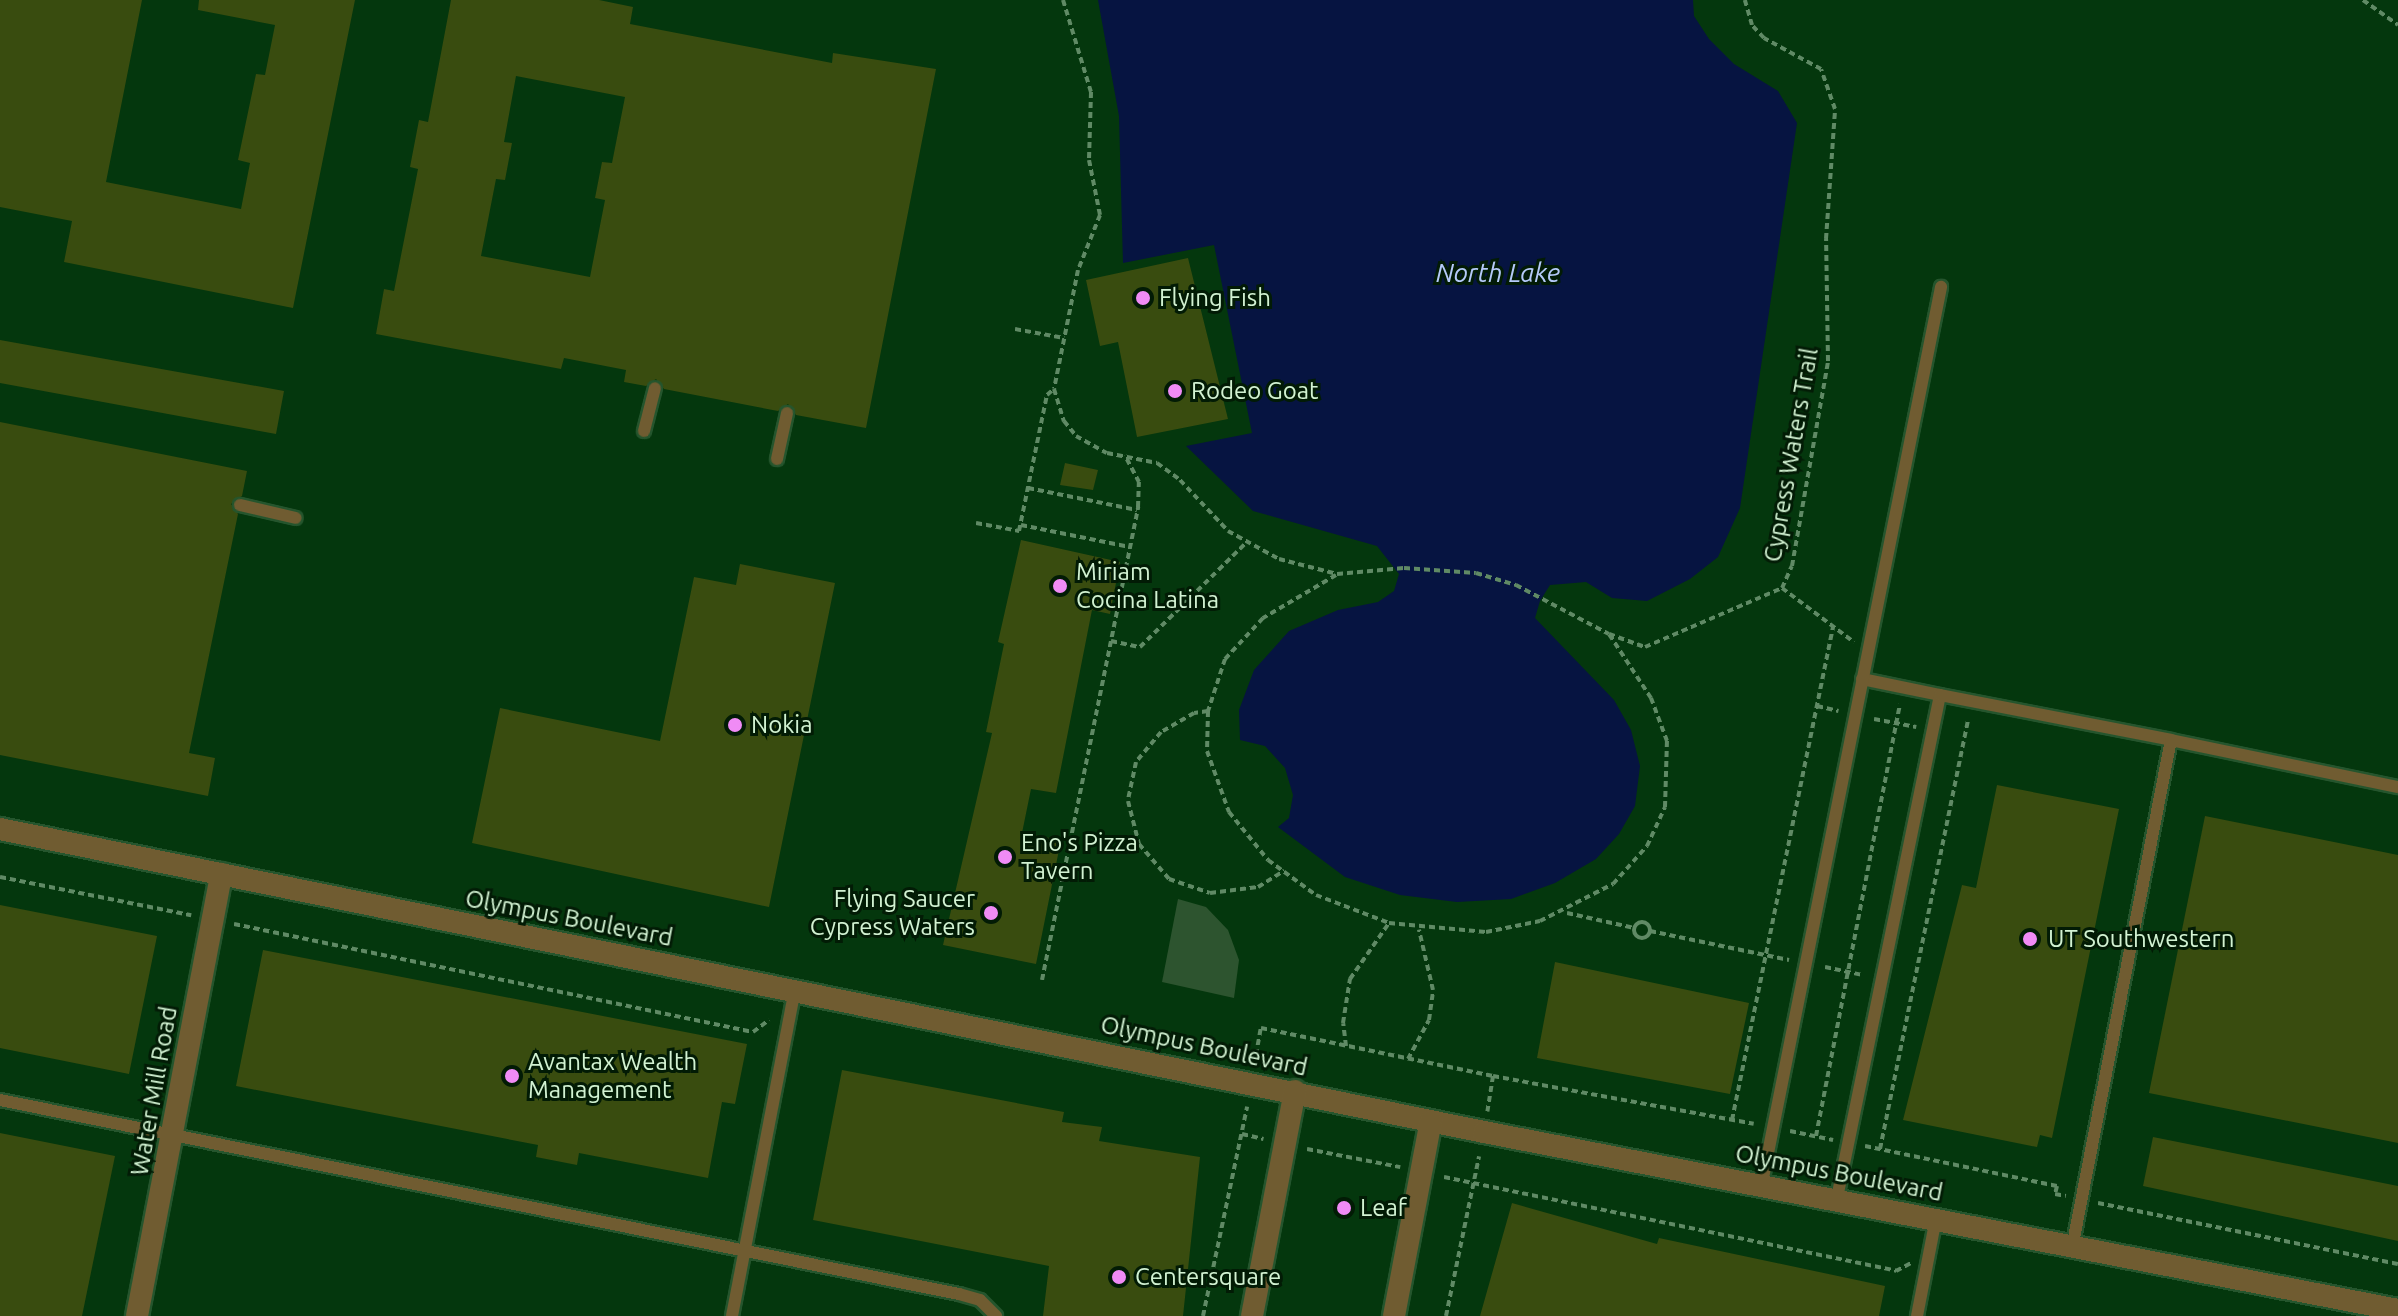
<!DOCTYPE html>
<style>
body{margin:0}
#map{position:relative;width:2398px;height:1316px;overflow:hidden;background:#04370d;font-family:Ubuntu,sans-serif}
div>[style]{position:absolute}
.green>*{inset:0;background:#2d542f}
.water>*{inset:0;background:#061441}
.building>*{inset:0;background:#394c0f}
.path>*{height:4px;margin-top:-2px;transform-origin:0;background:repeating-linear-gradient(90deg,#608a65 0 6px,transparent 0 10px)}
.path>.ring{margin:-2px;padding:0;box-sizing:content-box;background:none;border:4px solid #608a65;border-radius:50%}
.roads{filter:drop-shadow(2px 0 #25552d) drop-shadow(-2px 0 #25552d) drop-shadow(0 2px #25552d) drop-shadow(0 -2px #25552d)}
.service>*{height:12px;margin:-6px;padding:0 6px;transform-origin:6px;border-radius:6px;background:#705c31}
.minor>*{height:22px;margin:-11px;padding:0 11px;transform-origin:11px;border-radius:11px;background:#705c31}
.tertiary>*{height:22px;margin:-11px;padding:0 11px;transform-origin:11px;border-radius:11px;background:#705c31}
.dots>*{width:22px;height:22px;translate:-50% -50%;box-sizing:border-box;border:4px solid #021b05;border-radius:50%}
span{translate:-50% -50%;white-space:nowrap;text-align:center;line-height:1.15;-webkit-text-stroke:6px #021b05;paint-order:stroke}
.poi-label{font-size:24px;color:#d2f2d2}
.left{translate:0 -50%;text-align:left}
.right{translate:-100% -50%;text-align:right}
.street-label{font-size:24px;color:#d2f2d2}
.water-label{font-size:26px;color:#b5caf9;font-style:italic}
</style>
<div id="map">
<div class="green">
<div style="clip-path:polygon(1178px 899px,1206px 907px,1228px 930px,1239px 960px,1234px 998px,1162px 982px)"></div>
</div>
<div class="water">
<div style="clip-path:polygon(1098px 0,1693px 0,1694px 16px,1709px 39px,1734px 64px,1778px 91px,1797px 123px,1740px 508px,1718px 557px,1690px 579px,1647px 601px,1612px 598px,1586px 582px,1550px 585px,1540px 601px,1535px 618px,1614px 700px,1631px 730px,1640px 766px,1635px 806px,1619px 834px,1596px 859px,1555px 883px,1511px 899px,1457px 902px,1400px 895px,1345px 877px,1278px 827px,1289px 818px,1293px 795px,1285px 768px,1265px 746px,1240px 740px,1239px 710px,1254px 670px,1289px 631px,1338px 610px,1378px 602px,1394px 591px,1399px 574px,1377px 546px,1253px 511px,1186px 446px,1252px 433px,1214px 245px,1123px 263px,1119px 116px)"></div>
</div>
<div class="building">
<div style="clip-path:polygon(0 0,142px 0,106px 182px,241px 209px,250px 163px,238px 160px,256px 74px,265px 75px,275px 25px,198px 10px,199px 0,355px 0,293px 308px,64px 262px,72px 221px,0 207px)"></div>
<div style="clip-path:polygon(evenodd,451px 0,599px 0,633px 7px,630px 24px,832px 63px,833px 53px,936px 69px,866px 428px,796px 415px,788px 404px,778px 411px,664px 389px,656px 379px,646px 386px,624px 382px,626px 370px,564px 358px,561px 369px,376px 334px,384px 289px,394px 291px,418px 169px,410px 167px,419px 120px,428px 122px,451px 0,516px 76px,625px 97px,612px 163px,602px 162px,595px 198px,605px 200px,590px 277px,481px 256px,496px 179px,505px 180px,512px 143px,504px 142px,516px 76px)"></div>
<div style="clip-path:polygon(1188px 258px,1228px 419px,1137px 437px,1118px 342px,1100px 346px,1086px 280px)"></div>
<div style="clip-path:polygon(0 340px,284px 391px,276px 434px,0 383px)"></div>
<div style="clip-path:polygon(0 422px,247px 471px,242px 496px,231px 504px,238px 514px,189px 753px,215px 758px,208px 796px,0 755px)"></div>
<div style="clip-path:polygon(1065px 463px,1098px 470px,1093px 490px,1060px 485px)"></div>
<div style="clip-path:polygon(1021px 540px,1120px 562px,1110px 614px,1092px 610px,1056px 793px,1031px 789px,1022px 833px,1061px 840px,1036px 964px,943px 945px,992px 733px,986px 732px,1004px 644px,998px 642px)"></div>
<div style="clip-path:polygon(740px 564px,835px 583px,769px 907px,472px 843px,500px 708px,660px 741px,694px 577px,736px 585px)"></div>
<div style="clip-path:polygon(1997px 785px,2119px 809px,2052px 1138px,2040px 1135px,2037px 1147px,1903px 1120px,1962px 885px,1976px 888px)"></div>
<div style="clip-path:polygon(2205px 816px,2398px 855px,2398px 1143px,2149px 1093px)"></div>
<div style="clip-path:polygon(0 905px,157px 936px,129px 1074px,0 1048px)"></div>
<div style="clip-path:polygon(263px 950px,747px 1044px,735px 1104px,722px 1102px,708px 1178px,579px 1153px,577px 1165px,536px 1157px,538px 1145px,236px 1086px)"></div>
<div style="clip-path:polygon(1555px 962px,1749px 1003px,1730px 1094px,1537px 1058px)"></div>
<div style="clip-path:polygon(842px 1070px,1064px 1112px,1062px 1122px,1102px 1127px,1099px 1141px,1200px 1157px,1183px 1316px,1043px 1316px,1049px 1266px,813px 1220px)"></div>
<div style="clip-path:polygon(0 1133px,115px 1156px,82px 1316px,0 1316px)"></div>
<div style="clip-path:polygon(2153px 1137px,2398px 1186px,2398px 1241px,2143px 1186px)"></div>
<div style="clip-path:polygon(1512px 1203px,1657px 1244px,1659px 1238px,1885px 1286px,1879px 1316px,1480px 1316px)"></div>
</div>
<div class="path">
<div style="left:1063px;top:0;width:96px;rotate:73.1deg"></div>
<div style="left:1091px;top:92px;width:68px;rotate:91.7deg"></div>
<div style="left:1089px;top:160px;width:56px;rotate:78.7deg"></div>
<div style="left:1100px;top:215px;width:59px;rotate:111.8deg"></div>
<div style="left:1078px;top:270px;width:121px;rotate:101.4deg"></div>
<div style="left:1054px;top:389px;width:34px;rotate:73deg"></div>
<div style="left:1064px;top:421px;width:19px;rotate:51deg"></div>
<div style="left:1076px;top:436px;width:35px;rotate:29deg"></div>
<div style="left:1107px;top:453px;width:51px;rotate:11.3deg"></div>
<div style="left:1157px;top:463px;width:29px;rotate:36deg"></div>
<div style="left:1180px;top:480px;width:70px;rotate:46.7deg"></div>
<div style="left:1228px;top:531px;width:58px;rotate:28.8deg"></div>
<div style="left:1279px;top:559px;width:60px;rotate:14.5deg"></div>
<div style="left:1337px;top:574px;width:67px;rotate:-5.1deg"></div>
<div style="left:1404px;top:568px;width:72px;rotate:4deg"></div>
<div style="left:1476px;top:573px;width:42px;rotate:16.7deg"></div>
<div style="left:1516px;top:585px;width:105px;rotate:27.8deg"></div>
<div style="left:1609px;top:634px;width:38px;rotate:20deg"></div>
<div style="left:1645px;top:647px;width:149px;rotate:-23.3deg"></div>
<div style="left:1782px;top:588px;width:24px;rotate:-66deg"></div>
<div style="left:1792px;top:566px;width:208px;rotate:-80deg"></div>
<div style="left:1828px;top:361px;width:122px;rotate:-90.9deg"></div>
<div style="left:1826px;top:239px;width:130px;rotate:-86deg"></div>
<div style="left:1835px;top:109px;width:42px;rotate:-109.3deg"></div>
<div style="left:1821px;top:69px;width:65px;rotate:-151.5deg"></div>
<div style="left:1764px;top:38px;width:18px;rotate:-133deg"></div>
<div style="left:1752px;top:25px;width:26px;rotate:-106deg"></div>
<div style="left:2363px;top:0;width:43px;rotate:35.5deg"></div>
<div style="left:1015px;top:329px;width:50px;rotate:10.4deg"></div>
<div style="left:1028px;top:488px;width:111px;rotate:11.4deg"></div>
<div style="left:976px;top:523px;width:44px;rotate:10.5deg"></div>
<div style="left:1019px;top:531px;width:139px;rotate:-78.4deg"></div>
<div style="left:1047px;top:395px;width:9px;rotate:-41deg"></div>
<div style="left:1021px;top:525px;width:111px;rotate:11.4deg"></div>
<div style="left:1336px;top:575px;width:85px;rotate:149.5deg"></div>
<div style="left:1263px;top:618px;width:56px;rotate:132.8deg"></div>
<div style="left:1225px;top:659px;width:55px;rotate:108.1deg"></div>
<div style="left:1208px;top:711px;width:40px;rotate:91.4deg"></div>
<div style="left:1207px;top:751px;width:65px;rotate:70.2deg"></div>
<div style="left:1229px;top:812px;width:62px;rotate:50.9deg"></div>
<div style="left:1268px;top:860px;width:59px;rotate:36.1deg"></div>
<div style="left:1316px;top:895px;width:78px;rotate:21deg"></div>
<div style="left:1389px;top:923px;width:97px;rotate:5.3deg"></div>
<div style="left:1486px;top:932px;width:55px;rotate:-11.5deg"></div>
<div style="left:1540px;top:921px;width:82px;rotate:-26.9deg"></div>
<div style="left:1613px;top:884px;width:51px;rotate:-48.2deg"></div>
<div style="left:1647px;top:846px;width:43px;rotate:-65.2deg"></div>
<div style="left:1665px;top:807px;width:66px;rotate:-88.3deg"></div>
<div style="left:1667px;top:741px;width:46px;rotate:-110.4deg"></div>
<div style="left:1651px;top:698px;width:77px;rotate:-123.3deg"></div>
<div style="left:1782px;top:588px;width:90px;rotate:36.9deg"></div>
<div style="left:1111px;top:641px;width:30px;rotate:12deg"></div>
<div style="left:1140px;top:647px;width:150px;rotate:-44.5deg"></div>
<div style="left:1817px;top:706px;width:22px;rotate:13deg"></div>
<div style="left:1208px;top:711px;width:14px;rotate:172deg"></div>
<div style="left:1194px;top:713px;width:38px;rotate:150deg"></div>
<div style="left:1161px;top:732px;width:39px;rotate:130deg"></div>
<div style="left:1136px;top:762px;width:40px;rotate:102deg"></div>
<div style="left:1128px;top:801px;width:44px;rotate:75.7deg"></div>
<div style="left:1139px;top:844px;width:46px;rotate:49.4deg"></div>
<div style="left:1169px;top:879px;width:43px;rotate:18.9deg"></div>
<div style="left:1210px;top:893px;width:48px;rotate:-7.1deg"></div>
<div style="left:1258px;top:887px;width:31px;rotate:-32deg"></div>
<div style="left:1874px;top:719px;width:43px;rotate:10.8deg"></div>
<div style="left:0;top:877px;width:195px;rotate:11.3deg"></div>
<div style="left:1567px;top:913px;width:69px;rotate:12.6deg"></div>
<div class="ring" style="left:1634px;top:922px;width:12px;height:12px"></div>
<div style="left:234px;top:924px;width:530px;rotate:11.76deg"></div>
<div style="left:753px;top:1032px;width:20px;rotate:-37deg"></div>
<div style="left:1650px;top:931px;width:142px;rotate:11.8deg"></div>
<div style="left:1825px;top:967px;width:39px;rotate:12deg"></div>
<div style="left:1042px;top:980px;width:483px;rotate:-78.5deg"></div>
<div style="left:1138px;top:507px;width:25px;rotate:-88deg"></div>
<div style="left:1139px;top:482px;width:30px;rotate:-118deg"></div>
<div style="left:1346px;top:1046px;width:23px;rotate:-97deg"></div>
<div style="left:1343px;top:1023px;width:45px;rotate:-81deg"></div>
<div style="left:1350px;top:979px;width:68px;rotate:-55.1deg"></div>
<div style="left:1256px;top:1055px;width:27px;rotate:-80deg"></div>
<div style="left:1261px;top:1028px;width:237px;rotate:11.7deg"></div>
<div style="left:1493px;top:1076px;width:36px;rotate:99deg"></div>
<div style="left:1408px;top:1059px;width:44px;rotate:-61.7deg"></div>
<div style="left:1429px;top:1020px;width:30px;rotate:-82deg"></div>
<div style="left:1433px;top:990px;width:62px;rotate:-103.1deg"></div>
<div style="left:1493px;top:1076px;width:265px;rotate:10.4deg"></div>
<div style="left:1732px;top:1120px;width:503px;rotate:-78.42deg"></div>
<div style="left:1790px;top:1131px;width:44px;rotate:11.8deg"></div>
<div style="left:1242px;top:1134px;width:22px;rotate:13deg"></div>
<div style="left:1816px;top:1136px;width:440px;rotate:-79deg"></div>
<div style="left:1865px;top:1146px;width:196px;rotate:11.8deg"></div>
<div style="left:2057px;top:1186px;width:8px;rotate:104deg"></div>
<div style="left:2055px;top:1194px;width:11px;rotate:10deg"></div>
<div style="left:1307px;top:1149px;width:95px;rotate:11deg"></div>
<div style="left:1880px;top:1149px;width:439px;rotate:-78.4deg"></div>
<div style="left:1444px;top:1177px;width:462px;rotate:11.7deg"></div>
<div style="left:1896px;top:1271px;width:17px;rotate:-28deg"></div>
<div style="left:2098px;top:1203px;width:306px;rotate:11.5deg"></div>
<div style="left:1203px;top:1316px;width:214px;rotate:-78.1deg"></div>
<div style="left:1446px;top:1316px;width:163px;rotate:-78.3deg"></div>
</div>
<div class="roads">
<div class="service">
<div style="left:644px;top:431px;width:44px;rotate:-75.7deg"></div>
<div style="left:777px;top:459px;width:47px;rotate:-77.7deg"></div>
<div style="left:240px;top:505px;width:57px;rotate:13.1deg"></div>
<div style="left:1862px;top:679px;width:80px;rotate:11.6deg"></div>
<div style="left:0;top:1100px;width:978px;rotate:11.44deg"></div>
<div style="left:959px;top:1294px;width:22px;rotate:16deg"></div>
<div style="left:980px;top:1300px;width:23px;rotate:45deg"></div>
<div style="left:1762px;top:1183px;width:914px;rotate:-78.7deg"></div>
<div style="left:1837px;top:1198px;width:513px;rotate:-78.43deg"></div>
<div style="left:1940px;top:695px;width:235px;rotate:11deg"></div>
<div style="left:2073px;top:1243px;width:512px;rotate:-78.98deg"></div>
<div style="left:2171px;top:740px;width:232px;rotate:11.7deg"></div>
<div style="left:732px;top:1316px;width:333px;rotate:-79.1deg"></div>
<div style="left:1917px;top:1316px;width:100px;rotate:-79deg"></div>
</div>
<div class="minor">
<div style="left:137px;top:1316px;width:450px;rotate:-79.2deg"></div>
</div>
<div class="tertiary">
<div style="left:0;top:829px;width:1515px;rotate:11.54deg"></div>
<div style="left:1484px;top:1132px;width:931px;rotate:11.02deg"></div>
<div style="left:1252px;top:1316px;width:229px;rotate:-79.2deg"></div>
<div style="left:1394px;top:1316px;width:198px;rotate:-79.3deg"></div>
</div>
</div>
<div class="dots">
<div style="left:1143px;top:298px;background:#f08bf5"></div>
<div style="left:1175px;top:391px;background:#f08bf5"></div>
<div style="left:1060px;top:586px;background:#f08bf5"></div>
<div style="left:735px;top:725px;background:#f08bf5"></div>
<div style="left:1005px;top:857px;background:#f08bf5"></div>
<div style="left:991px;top:913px;background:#f08bf5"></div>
<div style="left:2030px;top:939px;background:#f08bf5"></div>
<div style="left:512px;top:1076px;background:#f08bf5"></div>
<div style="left:1344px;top:1208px;background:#f08bf5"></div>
<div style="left:1119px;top:1277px;background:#f08bf5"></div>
</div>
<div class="poi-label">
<span class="left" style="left:1159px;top:298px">Flying Fish</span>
<span class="left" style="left:1191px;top:391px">Rodeo Goat</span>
<span class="left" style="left:1076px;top:586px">Miriam<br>Cocina Latina</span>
<span class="left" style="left:751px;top:725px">Nokia</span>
<span class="left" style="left:1021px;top:857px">Eno's Pizza<br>Tavern</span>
<span class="right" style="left:975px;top:913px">Flying Saucer<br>Cypress Waters</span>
<span class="left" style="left:2048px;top:939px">UT Southwestern</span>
<span class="left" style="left:528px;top:1076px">Avantax Wealth<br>Management</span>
<span class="left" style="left:1360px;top:1208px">Leaf</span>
<span class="left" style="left:1135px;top:1277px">Centersquare</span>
</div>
<div class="street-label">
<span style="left:1791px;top:455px;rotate:-80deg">Cypress Waters Trail</span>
<span style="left:569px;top:918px;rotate:11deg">Olympus Boulevard</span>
<span style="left:1204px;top:1046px;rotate:12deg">Olympus Boulevard</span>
<span style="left:154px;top:1091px;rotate:-80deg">Water Mill Road</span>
<span style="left:1839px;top:1173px;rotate:11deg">Olympus Boulevard</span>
</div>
<div class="water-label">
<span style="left:1498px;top:273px">North Lake</span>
</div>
</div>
